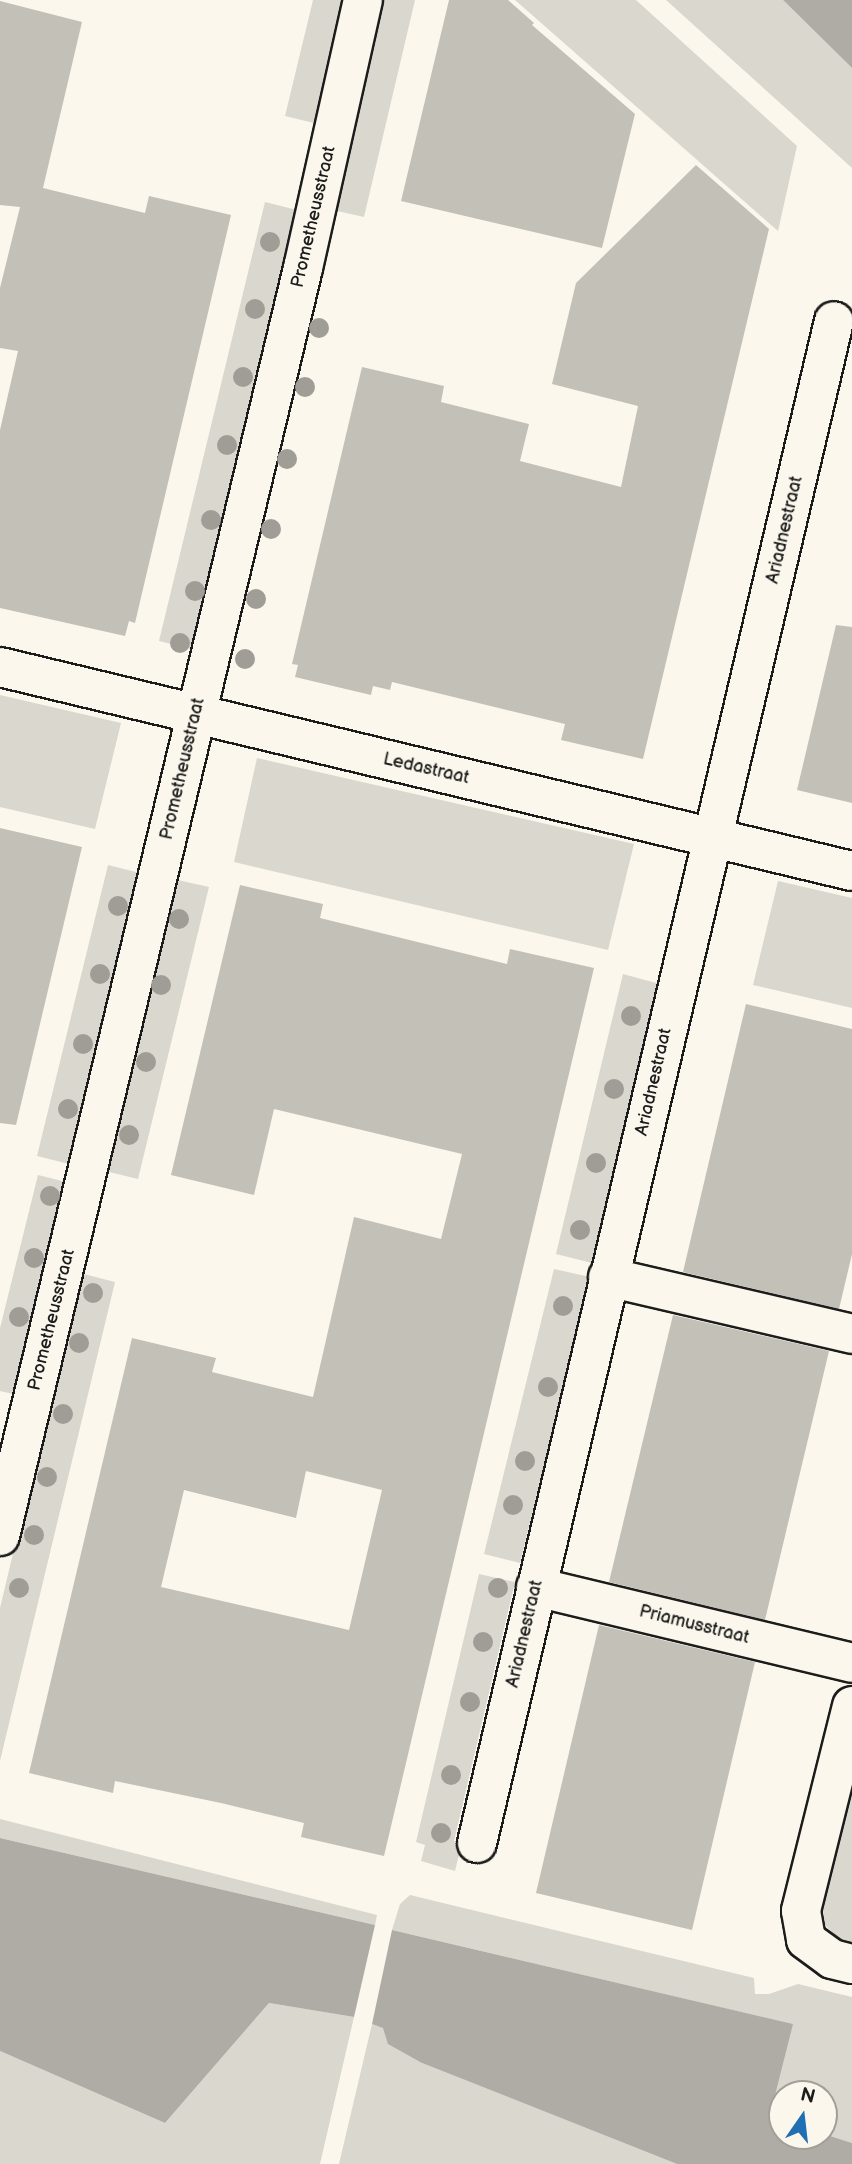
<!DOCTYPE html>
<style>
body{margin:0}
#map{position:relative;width:852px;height:2164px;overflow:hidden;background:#fbf7ec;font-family:"Balsamiq Sans",sans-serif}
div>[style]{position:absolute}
.green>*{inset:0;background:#dad7ce}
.water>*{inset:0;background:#afaca5}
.building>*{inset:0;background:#c3c0b8}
.roads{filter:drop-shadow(2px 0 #1c1c1c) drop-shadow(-2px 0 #1c1c1c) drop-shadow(0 2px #1c1c1c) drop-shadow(0 -2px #1c1c1c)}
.minor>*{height:38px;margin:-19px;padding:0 19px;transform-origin:19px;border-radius:19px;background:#fbf7ec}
.trees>*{width:20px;height:20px;margin:-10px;border-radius:50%;background:#a09d97}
span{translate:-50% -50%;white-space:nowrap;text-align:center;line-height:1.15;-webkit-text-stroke:7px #fbf7ec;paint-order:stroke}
.street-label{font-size:18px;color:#1c1c1c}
.north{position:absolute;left:768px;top:2080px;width:70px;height:70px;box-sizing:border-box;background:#fbf7ec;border:2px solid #a29f99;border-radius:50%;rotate:14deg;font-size:19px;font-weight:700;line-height:28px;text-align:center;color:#1c1c1c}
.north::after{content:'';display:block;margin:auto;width:24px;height:32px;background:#1f6fb2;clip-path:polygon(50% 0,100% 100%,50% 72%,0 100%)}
</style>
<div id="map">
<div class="green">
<div style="clip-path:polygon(313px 0,346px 0,318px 124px,285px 116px)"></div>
<div style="clip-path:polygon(381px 0,415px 0,364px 217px,333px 210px)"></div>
<div style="clip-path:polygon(515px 0,636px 0,797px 146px,778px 231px)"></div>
<div style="clip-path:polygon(666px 0,783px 0,852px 68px,852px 168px)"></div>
<div style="clip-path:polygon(265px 202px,297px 210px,195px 650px,159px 641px)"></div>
<div style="clip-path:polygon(0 695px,121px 723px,95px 829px,0 807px)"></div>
<div style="clip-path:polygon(257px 758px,634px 844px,608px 950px,234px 862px)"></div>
<div style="clip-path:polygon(108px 865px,144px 874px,73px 1165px,37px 1156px)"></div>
<div style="clip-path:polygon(173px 879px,209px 887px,138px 1179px,101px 1170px)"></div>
<div style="clip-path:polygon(778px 881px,852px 898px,852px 1008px,753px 985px)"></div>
<div style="clip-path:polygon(623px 974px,660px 984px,592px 1263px,556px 1254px)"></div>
<div style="clip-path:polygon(38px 1175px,70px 1183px,18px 1395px,0 1391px,0 1328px)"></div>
<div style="clip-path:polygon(554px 1269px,590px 1277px,520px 1563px,484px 1554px)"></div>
<div style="clip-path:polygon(80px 1273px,115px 1282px,0 1761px,0 1608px)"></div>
<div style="clip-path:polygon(479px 1574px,515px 1582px,454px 1841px,461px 1847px,455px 1871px,421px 1861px,425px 1845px,416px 1842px)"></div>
<div style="clip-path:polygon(852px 1775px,852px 1947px,845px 1945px,825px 1925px,822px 1903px)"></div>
<div style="clip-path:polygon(0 1819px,377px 1915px,375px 1925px,0 1838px)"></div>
<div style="clip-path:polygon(410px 1895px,754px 1978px,755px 1994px,769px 1994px,798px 1984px,852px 1997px,852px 2143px,824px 2134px,824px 2094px,782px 2094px,782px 2119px,769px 2115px,792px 2024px,392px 1930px,400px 1904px)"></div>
<div style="clip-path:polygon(269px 2003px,354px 2017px,320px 2164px,0 2164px,0 2051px,165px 2123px)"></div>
<div style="clip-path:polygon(372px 2024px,383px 2027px,422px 2063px,677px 2164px,339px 2164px)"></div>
</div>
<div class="water">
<div style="clip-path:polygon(783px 0,852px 0,852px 68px)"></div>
<div style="clip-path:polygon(0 1838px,375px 1925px,354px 2017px,269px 2003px,165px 2123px,0 2051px)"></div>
<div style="clip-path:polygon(392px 1930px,793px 2024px,770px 2115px,782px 2119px,782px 2136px,824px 2134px,852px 2143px,852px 2164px,677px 2164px,422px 2063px,388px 2044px,383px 2028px,372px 2024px)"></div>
</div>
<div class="building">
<div style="clip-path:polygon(449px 0,508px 0,534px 23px,532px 25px,635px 114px,602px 248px,401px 201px)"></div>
<div style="clip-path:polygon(0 1px,82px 22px,43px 188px,145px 213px,149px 196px,231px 215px,135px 623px,129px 621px,125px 636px,0 608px,0 430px,18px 351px,0 348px,0 288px,20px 207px,0 205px)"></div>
<div style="clip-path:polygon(696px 165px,769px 229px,643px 759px,561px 740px,565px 724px,392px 682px,390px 690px,373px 686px,371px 695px,295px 677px,298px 665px,292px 664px,362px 367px,444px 386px,441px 402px,529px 424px,520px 461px,621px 487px,638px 406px,552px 384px,576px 283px)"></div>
<div style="clip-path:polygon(836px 625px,852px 627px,852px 803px,797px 790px)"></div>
<div style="clip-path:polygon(0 828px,82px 847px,16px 1125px,0 1123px)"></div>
<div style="clip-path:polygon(evenodd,240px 885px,323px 904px,320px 918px,507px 964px,510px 949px,594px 968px,384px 1856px,301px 1837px,304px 1823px,221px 1803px,115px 1781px,113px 1793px,29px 1773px,132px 1338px,216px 1358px,212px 1372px,313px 1397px,354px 1217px,441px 1239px,462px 1154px,274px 1109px,254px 1195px,171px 1175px,240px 885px,306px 1471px,382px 1490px,349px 1630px,161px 1587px,184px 1490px,296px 1518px,306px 1471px)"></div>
<div style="clip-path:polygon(746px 1004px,852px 1029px,852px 1254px,839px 1309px,683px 1272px)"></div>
<div style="clip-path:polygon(673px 1315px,829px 1351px,765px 1620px,609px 1582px)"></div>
<div style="clip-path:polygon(599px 1625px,755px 1662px,692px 1930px,536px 1893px)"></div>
</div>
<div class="roads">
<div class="minor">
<div style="left:0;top:667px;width:876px;rotate:13.47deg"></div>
<div style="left:608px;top:1277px;width:251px;rotate:13.1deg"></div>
<div style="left:0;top:1536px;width:1304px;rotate:-76.56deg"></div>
<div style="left:303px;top:268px;width:275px;rotate:-77.4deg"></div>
<div style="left:536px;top:1587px;width:325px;rotate:13.5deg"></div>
<div style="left:852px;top:1706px;width:211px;rotate:104deg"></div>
<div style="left:801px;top:1911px;width:29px;rotate:80deg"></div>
<div style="left:806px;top:1940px;width:32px;rotate:36deg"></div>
<div style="left:832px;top:1959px;width:21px;rotate:14deg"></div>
<div style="left:477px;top:1843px;width:1563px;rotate:-76.8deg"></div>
</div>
</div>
<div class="trees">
<div style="left:270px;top:242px"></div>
<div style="left:255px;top:309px"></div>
<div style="left:319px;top:328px"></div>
<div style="left:243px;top:377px"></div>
<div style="left:305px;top:387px"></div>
<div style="left:227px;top:445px"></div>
<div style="left:287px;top:459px"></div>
<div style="left:211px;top:520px"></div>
<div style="left:271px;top:529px"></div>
<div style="left:195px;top:591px"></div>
<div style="left:256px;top:599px"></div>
<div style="left:180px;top:643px"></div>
<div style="left:245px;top:659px"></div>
<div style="left:118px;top:906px"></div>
<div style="left:179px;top:919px"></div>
<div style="left:100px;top:974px"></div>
<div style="left:161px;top:985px"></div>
<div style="left:631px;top:1016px"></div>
<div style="left:83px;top:1044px"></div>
<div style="left:146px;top:1062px"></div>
<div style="left:614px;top:1089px"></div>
<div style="left:68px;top:1109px"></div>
<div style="left:129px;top:1135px"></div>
<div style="left:596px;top:1163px"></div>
<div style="left:50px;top:1196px"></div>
<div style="left:580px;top:1230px"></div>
<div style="left:34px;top:1258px"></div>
<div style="left:93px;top:1293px"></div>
<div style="left:563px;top:1306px"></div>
<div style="left:19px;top:1317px"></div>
<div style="left:79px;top:1343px"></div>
<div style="left:548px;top:1387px"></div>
<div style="left:63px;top:1414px"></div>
<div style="left:525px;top:1461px"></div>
<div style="left:47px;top:1477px"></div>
<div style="left:513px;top:1505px"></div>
<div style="left:34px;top:1535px"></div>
<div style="left:19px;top:1588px"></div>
<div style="left:498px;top:1588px"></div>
<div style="left:483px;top:1642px"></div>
<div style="left:470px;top:1702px"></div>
<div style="left:451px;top:1775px"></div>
<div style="left:441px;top:1833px"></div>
</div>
<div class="street-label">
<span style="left:314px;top:217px;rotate:-77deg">Prometheusstraat</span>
<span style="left:785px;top:530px;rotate:-77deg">Ariadnestraat</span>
<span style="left:183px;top:769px;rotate:-77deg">Prometheusstraat</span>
<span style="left:426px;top:769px;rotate:13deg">Ledastraat</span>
<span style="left:654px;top:1082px;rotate:-77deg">Ariadnestraat</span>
<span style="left:52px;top:1320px;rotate:-76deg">Prometheusstraat</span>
<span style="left:694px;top:1625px;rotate:14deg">Priamusstraat</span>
<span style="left:525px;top:1634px;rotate:-77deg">Ariadnestraat</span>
</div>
<div class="north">N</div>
</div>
